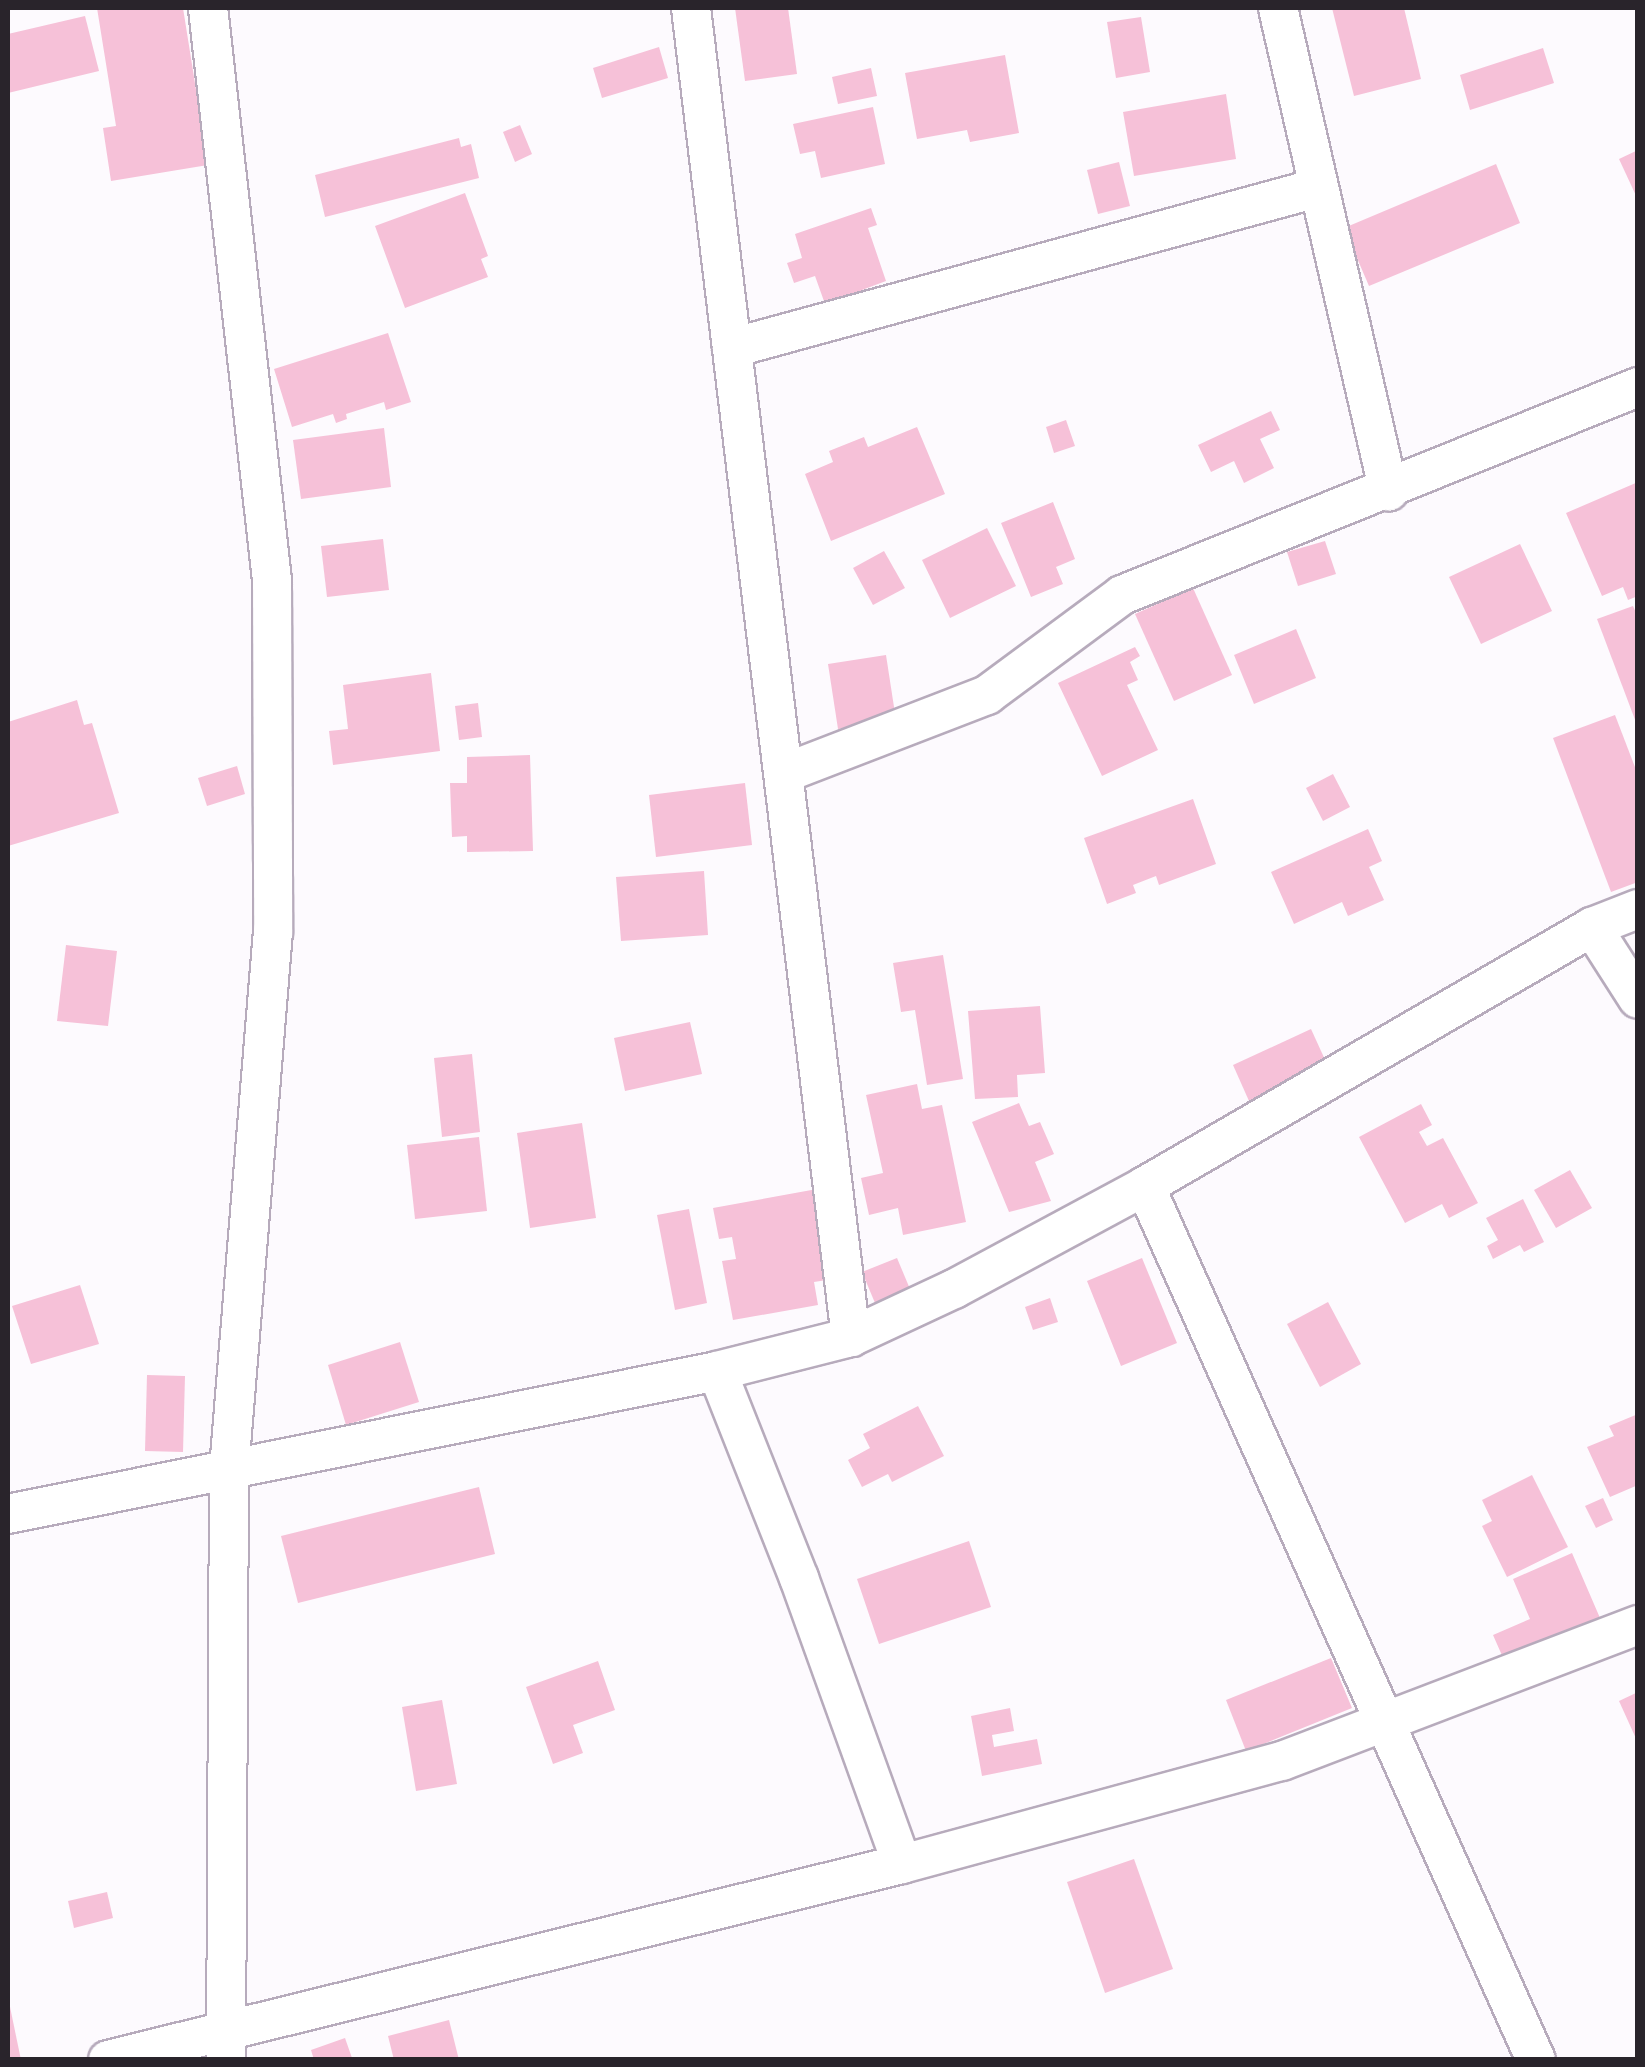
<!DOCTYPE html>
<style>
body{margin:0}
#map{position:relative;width:1645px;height:2067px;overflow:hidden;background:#fdfafe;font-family:"PT Sans Narrow",sans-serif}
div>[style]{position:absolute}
.building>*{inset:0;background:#f6c1d8}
.roads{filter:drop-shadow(2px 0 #b7abbc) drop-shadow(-2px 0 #b7abbc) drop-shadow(0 2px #b7abbc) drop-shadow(0 -2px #b7abbc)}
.street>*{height:38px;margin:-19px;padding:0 19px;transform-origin:19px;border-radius:19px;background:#fff}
span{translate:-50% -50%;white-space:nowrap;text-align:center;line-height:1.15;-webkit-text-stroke:10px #fff;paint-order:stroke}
.frame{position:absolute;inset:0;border:10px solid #29242b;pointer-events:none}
</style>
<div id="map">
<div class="building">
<div style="clip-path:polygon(97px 8px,183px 8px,208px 165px,111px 181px,103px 128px,116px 126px)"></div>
<div style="clip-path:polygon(735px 8px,788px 8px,797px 74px,745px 81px)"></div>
<div style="clip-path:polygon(1332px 8px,1404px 8px,1421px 79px,1354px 96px)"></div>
<div style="clip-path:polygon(85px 16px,99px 71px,8px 93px,8px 34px)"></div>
<div style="clip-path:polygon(1141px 17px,1150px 72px,1116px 78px,1107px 22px)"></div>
<div style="clip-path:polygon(659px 47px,668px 78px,602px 98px,593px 68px)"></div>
<div style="clip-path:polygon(1543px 48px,1554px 83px,1470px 110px,1460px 75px)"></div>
<div style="clip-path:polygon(1005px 55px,1019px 133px,970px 142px,967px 130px,917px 139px,905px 73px)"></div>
<div style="clip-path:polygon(871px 68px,877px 96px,838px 104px,832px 77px)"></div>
<div style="clip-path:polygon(1226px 94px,1236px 159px,1134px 176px,1123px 112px)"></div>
<div style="clip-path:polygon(873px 107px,885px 164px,821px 178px,815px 151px,800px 154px,793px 124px)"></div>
<div style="clip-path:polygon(520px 125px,532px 154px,515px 162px,503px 132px)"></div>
<div style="clip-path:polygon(459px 138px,461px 147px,471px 144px,479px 178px,325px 217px,315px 175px)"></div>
<div style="clip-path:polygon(1638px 150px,1638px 200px,1619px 159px)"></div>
<div style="clip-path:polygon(1119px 162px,1130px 206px,1098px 214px,1087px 170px)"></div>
<div style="clip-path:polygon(1496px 164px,1520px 223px,1369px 286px,1344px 228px)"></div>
<div style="clip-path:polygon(465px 193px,488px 256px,481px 259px,488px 277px,405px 308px,375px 226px)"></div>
<div style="clip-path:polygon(871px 208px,877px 225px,868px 228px,886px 281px,862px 290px,866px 300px,855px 304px,852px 294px,825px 304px,815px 276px,794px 283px,787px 263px,802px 258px,795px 234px)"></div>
<div style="clip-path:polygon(388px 333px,411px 402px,386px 410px,384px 402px,346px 414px,347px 419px,336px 423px,333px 414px,292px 427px,274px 369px)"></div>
<div style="clip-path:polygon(1271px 411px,1280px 430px,1260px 439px,1274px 468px,1244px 483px,1234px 461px,1211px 472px,1198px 445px)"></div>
<div style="clip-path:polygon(1066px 420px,1075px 446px,1054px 453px,1046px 427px)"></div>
<div style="clip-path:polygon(917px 427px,945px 494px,831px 541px,805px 474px,833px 462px,829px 451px,864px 437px,868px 447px)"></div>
<div style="clip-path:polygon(384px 428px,391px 487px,301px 499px,293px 440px)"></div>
<div style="clip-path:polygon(1638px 482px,1638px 596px,1628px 600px,1623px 587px,1602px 596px,1566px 513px)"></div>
<div style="clip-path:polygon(1053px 502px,1075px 559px,1056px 567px,1063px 584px,1031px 597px,1001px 523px)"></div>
<div style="clip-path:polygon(987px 528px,1016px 586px,950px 618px,922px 560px)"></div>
<div style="clip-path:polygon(383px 539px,389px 590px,327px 597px,321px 546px)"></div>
<div style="clip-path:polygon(1325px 541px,1336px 574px,1298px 586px,1287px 552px)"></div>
<div style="clip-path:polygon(1520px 544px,1552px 611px,1481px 644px,1449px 577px)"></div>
<div style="clip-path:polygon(884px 551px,905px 588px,873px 605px,853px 568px)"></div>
<div style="clip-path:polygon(1193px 588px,1232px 675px,1174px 701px,1135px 614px)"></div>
<div style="clip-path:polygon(1633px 606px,1638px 617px,1637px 725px,1597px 619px)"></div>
<div style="clip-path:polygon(1296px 629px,1316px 678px,1254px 704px,1234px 655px)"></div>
<div style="clip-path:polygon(1135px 647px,1140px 656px,1130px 662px,1138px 680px,1127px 685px,1158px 750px,1102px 776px,1058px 683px)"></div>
<div style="clip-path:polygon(886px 655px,896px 720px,838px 729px,828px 664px)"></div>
<div style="clip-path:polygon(431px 673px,440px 751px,333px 765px,329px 731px,348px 729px,343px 685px)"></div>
<div style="clip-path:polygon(77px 700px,84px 725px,92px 723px,119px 813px,8px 846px,8px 722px)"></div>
<div style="clip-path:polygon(478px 703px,482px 737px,459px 740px,455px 706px)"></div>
<div style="clip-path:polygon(1615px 715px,1638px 775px,1638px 882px,1611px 892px,1553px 738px)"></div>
<div style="clip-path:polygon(530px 755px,533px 851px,467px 852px,467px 836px,452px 837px,450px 783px,467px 783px,467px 757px)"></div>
<div style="clip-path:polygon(237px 766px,245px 794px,207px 806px,198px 778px)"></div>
<div style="clip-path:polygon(1333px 774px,1350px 807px,1323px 821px,1306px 788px)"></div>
<div style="clip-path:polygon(745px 783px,752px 845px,656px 857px,649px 795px)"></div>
<div style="clip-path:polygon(1193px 799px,1216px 864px,1159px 885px,1156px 876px,1133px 885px,1136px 893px,1107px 904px,1084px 838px)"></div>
<div style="clip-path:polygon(1368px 829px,1382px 861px,1369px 867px,1384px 900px,1348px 916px,1342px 902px,1294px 924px,1271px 872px)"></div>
<div style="clip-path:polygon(704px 871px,708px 935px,621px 941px,616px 877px)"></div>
<div style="clip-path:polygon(66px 945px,117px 951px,108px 1026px,57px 1021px)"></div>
<div style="clip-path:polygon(943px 955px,963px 1079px,927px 1085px,915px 1010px,901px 1012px,893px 963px)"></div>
<div style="clip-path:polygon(1040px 1006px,1045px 1073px,1017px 1075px,1018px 1097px,975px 1099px,968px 1011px)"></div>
<div style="clip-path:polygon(690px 1022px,702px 1074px,625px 1091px,614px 1038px)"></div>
<div style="clip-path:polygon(1311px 1029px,1332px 1075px,1253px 1110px,1233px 1065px)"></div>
<div style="clip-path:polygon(472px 1054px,480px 1132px,442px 1137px,434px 1058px)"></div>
<div style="clip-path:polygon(917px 1084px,922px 1109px,942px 1105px,966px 1222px,903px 1235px,898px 1208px,869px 1215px,861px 1178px,883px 1173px,866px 1095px)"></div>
<div style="clip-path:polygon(1019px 1103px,1029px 1126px,1040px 1122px,1054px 1154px,1035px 1162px,1051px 1201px,1009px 1212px,972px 1122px)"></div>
<div style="clip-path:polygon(1421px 1104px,1432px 1125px,1419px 1132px,1427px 1146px,1443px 1138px,1478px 1203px,1449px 1218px,1442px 1204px,1405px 1223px,1359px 1137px)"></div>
<div style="clip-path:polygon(582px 1123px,596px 1218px,530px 1228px,517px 1133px)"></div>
<div style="clip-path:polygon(479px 1137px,487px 1211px,415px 1219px,407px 1145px)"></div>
<div style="clip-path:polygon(1570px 1170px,1592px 1208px,1556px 1228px,1534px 1190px)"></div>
<div style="clip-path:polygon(817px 1189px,833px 1279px,814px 1282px,818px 1305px,733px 1320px,722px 1261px,736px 1259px,732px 1237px,719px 1239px,713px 1208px)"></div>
<div style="clip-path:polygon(1523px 1199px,1544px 1242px,1524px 1252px,1520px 1245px,1493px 1259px,1487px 1246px,1498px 1240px,1486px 1218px)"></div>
<div style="clip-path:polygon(689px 1209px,707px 1303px,675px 1310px,657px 1215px)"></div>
<div style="clip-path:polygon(897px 1258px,910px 1289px,875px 1303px,862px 1272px)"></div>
<div style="clip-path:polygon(1142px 1258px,1177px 1343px,1121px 1366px,1087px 1281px)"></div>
<div style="clip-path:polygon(80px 1285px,99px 1344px,31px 1364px,12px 1306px)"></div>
<div style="clip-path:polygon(1050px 1298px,1058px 1322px,1033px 1330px,1025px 1307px)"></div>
<div style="clip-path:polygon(1328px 1302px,1361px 1364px,1320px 1387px,1287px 1324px)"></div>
<div style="clip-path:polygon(400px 1342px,419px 1402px,346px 1425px,328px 1365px)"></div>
<div style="clip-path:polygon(147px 1375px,185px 1376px,183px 1452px,145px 1451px)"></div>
<div style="clip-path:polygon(918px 1406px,944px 1456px,892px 1482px,888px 1474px,862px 1487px,848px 1460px,870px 1448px,863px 1434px)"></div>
<div style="clip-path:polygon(1638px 1414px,1638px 1485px,1610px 1497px,1587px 1447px,1614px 1436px,1609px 1426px)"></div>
<div style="clip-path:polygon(1532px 1475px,1568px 1547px,1507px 1577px,1482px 1526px,1492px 1521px,1482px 1500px)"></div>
<div style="clip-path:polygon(479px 1487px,495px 1554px,298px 1603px,281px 1536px)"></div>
<div style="clip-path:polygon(1603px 1498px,1613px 1520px,1596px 1528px,1585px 1506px)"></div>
<div style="clip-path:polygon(969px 1541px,991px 1607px,879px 1644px,857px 1579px)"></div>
<div style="clip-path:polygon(1572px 1553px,1600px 1618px,1504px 1660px,1493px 1635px,1530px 1619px,1513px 1579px)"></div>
<div style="clip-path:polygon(1331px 1658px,1352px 1708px,1246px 1751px,1226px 1700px)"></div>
<div style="clip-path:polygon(598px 1661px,615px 1710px,573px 1725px,583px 1753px,553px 1764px,526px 1687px)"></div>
<div style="clip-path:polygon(1638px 1692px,1638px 1743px,1619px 1701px)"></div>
<div style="clip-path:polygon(442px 1700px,457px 1784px,416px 1791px,402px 1707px)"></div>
<div style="clip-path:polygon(1010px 1708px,1014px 1731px,992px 1735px,994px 1747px,1037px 1739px,1042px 1764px,982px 1776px,971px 1716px)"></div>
<div style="clip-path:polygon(1134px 1859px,1173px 1969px,1105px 1993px,1067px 1882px)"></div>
<div style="clip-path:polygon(107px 1892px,113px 1918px,74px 1928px,68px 1901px)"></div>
<div style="clip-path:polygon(8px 2002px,9px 2002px,21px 2060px,8px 2060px)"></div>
<div style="clip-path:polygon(449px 2020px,459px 2060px,394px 2060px,388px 2036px)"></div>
<div style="clip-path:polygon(345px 2038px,352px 2058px,314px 2060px,311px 2050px)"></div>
</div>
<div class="roads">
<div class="street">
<div style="left:208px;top:8px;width:576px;rotate:83.62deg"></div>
<div style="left:272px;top:580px;width:351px;rotate:89.8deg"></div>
<div style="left:273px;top:931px;width:541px;rotate:94.67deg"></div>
<div style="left:229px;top:1470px;width:590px;rotate:90.29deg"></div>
<div style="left:691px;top:8px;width:1339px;rotate:83.14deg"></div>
<div style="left:1278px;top:8px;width:496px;rotate:77.1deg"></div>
<div style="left:732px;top:348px;width:606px;rotate:-15.3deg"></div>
<div style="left:785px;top:773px;width:217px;rotate:-21.1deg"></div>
<div style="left:987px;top:695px;width:168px;rotate:-36.5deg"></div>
<div style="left:1122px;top:595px;width:556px;rotate:-21.95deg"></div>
<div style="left:1592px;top:927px;width:85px;rotate:57.4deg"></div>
<div style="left:1145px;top:1186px;width:957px;rotate:65.9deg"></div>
<div style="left:717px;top:1371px;width:223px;rotate:68.4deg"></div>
<div style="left:799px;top:1578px;width:304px;rotate:70.2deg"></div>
<div style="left:8px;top:1514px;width:723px;rotate:-11.4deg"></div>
<div style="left:717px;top:1371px;width:138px;rotate:-14.2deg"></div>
<div style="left:851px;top:1337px;width:114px;rotate:-25deg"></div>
<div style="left:954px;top:1289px;width:217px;rotate:-28.3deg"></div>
<div style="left:1145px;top:1186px;width:517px;rotate:-30.09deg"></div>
<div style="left:1592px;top:927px;width:49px;rotate:-21.4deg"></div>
<div style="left:108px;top:2060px;width:818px;rotate:-13.87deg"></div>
<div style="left:902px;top:1864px;width:394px;rotate:-15.2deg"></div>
<div style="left:1282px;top:1761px;width:381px;rotate:-20.9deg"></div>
</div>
</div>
<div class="frame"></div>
</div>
